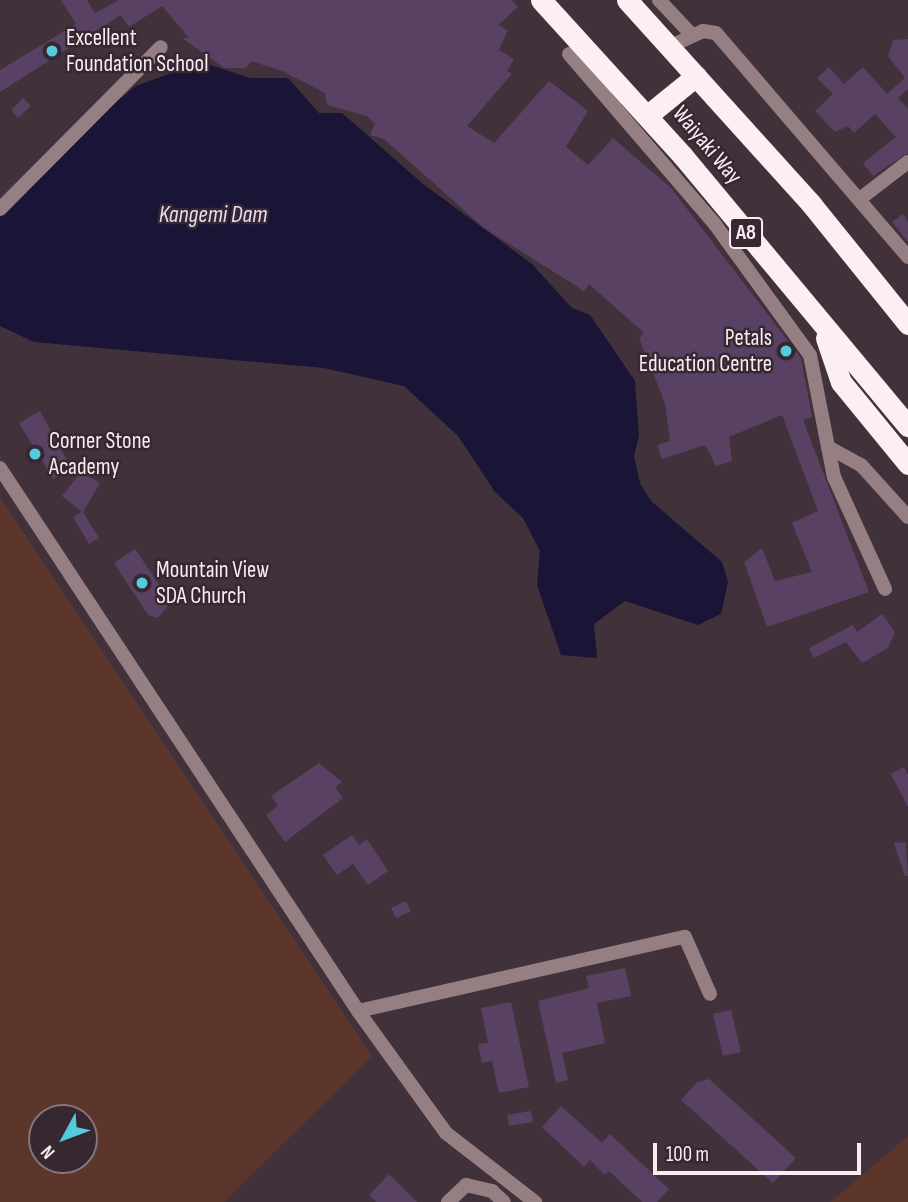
<!DOCTYPE html>
<style>
body{margin:0}
#map{position:relative;width:908px;height:1202px;overflow:hidden;background:#41313b;font-family:"Sofia Sans Condensed",sans-serif}
div>[style]{position:absolute}
.green>*{inset:0;background:#5c352b}
.water>*{inset:0;background:#1a1436}
.building>*{inset:0;background:#594163}
.street>*{height:14px;margin:-7px;padding:0 7px;transform-origin:7px;border-radius:7px;background:#967f82}
.highway>*{height:21px;margin:-10.5px;padding:0 10.5px;transform-origin:10.5px;border-radius:10.5px;background:#fbeff1}
.dots>*{width:19px;height:19px;translate:-50% -50%;box-sizing:border-box;border:4px solid #362730;border-radius:50%}
span{translate:-50% -50%;white-space:nowrap;text-align:center;line-height:1.15;-webkit-text-stroke:5px #362730;paint-order:stroke}
.shield-label span{padding:2px 5px;background:#362730;border:2px solid;border-radius:5px;-webkit-text-stroke-width:0}
.shield-label{font-size:21px;color:#f6ecf2;font-weight:700}
.poi-label{font-size:23px;color:#f6ecf2}
.left{translate:0 -50%;text-align:left}
.right{translate:-100% -50%;text-align:right}
.street-label{font-size:23px;color:#f6ecf2}
.water-label{font-size:24px;color:#e0def9;font-style:italic}
.north{position:absolute;left:28px;top:1104px;width:70px;height:70px;box-sizing:border-box;background:#362730;border:2px solid #83767e;border-radius:50%;rotate:229deg;font-size:19px;font-weight:700;line-height:28px;text-align:center;color:#f6ecf2}
.north::after{content:'';display:block;margin:auto;width:24px;height:32px;background:#53cbdc;clip-path:polygon(50% 0,100% 100%,50% 72%,0 100%)}
.scale{position:absolute;left:653px;top:1143px;width:208px;height:32px;box-sizing:border-box;border:4px solid #f6ecf2;border-top:0;padding-left:9px;font-size:21px;line-height:24px;white-space:nowrap;color:#f6ecf2;-webkit-text-stroke:5px #362730;paint-order:stroke}
</style>
<div id="map">
<div class="green">
<div style="clip-path:polygon(evenodd,0 497px,372px 1056px,224px 1202px,0 1202px,0 497px,84px 1118px,84px 1160px,42px 1160px,42px 1118px,84px 1118px)"></div>
<div style="clip-path:polygon(908px 1136px,908px 1202px,830px 1202px)"></div>
</div>
<div class="water">
<div style="clip-path:polygon(201px 62px,250px 78px,288px 78px,319px 113px,342px 113px,423px 184px,532px 264px,572px 308px,590px 315px,635px 381px,639px 436px,634px 456px,640px 483px,651px 501px,722px 562px,728px 582px,721px 614px,698px 625px,625px 601px,594px 624px,597px 658px,561px 655px,537px 585px,540px 551px,523px 518px,495px 492px,458px 436px,404px 386px,324px 368px,34px 342px,0 326px,0 213px,81px 130px,136px 86px)"></div>
</div>
<div class="building">
<div style="clip-path:polygon(61px 0,87px 0,95px 13px,119px 0,512px 0,518px 7px,498px 25px,508px 30px,499px 50px,514px 59px,507px 71px,512px 74px,467px 126px,494px 143px,549px 81px,588px 111px,566px 147px,588px 165px,613px 138px,671px 188px,801px 358px,812px 417px,803px 420px,869px 592px,767px 627px,744px 562px,762px 548px,775px 581px,812px 572px,792px 523px,818px 511px,782px 415px,729px 437px,732px 461px,716px 466px,705px 445px,662px 459px,657px 445px,670px 441px,665px 403px,639px 338px,644px 333px,589px 284px,584px 291px,484px 228px,384px 139px,370px 135px,375px 124px,367px 116px,327px 105px,325px 93px,282px 71px,251px 61px,246px 68px,224px 68px,182px 38px,189px 38px,162px 6px,129px 27px,121px 15px,0 92px,0 70px,76px 24px)"></div>
<div style="clip-path:polygon(908px 39px,908px 89px,898px 98px,908px 109px,908px 153px,873px 176px,863px 163px,896px 137px,875px 114px,854px 133px,848px 126px,835px 132px,815px 111px,833px 94px,817px 78px,829px 67px,844px 84px,863px 67px,887px 94px,905px 78px,888px 56px,893px 40px)"></div>
<div style="clip-path:polygon(23px 98px,31px 106px,18px 118px,11px 110px)"></div>
<div style="clip-path:polygon(903px 214px,908px 222px,908px 242px,892px 222px)"></div>
<div style="clip-path:polygon(40px 411px,72px 469px,53px 479px,19px 423px)"></div>
<div style="clip-path:polygon(81px 472px,100px 483px,83px 512px,99px 538px,89px 544px,73px 517px,82px 512px,62px 496px)"></div>
<div style="clip-path:polygon(135px 549px,171px 602px,158px 618px,148px 615px,114px 563px)"></div>
<div style="clip-path:polygon(882px 614px,895px 632px,888px 648px,862px 663px,846px 642px,814px 658px,809px 648px,853px 625px,857px 632px)"></div>
<div style="clip-path:polygon(319px 763px,342px 782px,335px 787px,343px 798px,285px 842px,266px 815px,278px 806px,271px 796px)"></div>
<div style="clip-path:polygon(904px 767px,908px 775px,908px 807px,891px 774px)"></div>
<div style="clip-path:polygon(352px 835px,359px 845px,367px 839px,388px 871px,368px 885px,353px 864px,337px 875px,323px 855px)"></div>
<div style="clip-path:polygon(906px 842px,908px 876px,905px 876px,894px 843px)"></div>
<div style="clip-path:polygon(406px 901px,411px 911px,396px 918px,391px 908px)"></div>
<div style="clip-path:polygon(625px 968px,631px 996px,597px 1003px,605px 1043px,562px 1053px,568px 1080px,556px 1083px,538px 1001px,589px 988px,586px 976px)"></div>
<div style="clip-path:polygon(511px 1002px,529px 1087px,499px 1093px,492px 1061px,482px 1063px,478px 1044px,488px 1043px,481px 1008px)"></div>
<div style="clip-path:polygon(731px 1010px,741px 1052px,723px 1056px,713px 1014px)"></div>
<div style="clip-path:polygon(709px 1079px,796px 1158px,773px 1183px,681px 1100px,697px 1082px)"></div>
<div style="clip-path:polygon(561px 1106px,602px 1143px,610px 1134px,669px 1189px,657px 1202px,642px 1202px,609px 1171px,605px 1175px,590px 1160px,584px 1167px,542px 1127px)"></div>
<div style="clip-path:polygon(531px 1111px,533px 1122px,509px 1126px,507px 1115px)"></div>
<div style="clip-path:polygon(389px 1174px,417px 1202px,376px 1202px,369px 1195px)"></div>
</div>
<div class="street">
<div style="left:659px;top:0;width:48px;rotate:46.7deg"></div>
<div style="left:671px;top:46px;width:35px;rotate:-25deg"></div>
<div style="left:703px;top:31px;width:13px;rotate:9deg"></div>
<div style="left:716px;top:33px;width:295px;rotate:49.4deg"></div>
<div style="left:569px;top:54px;width:223px;rotate:49.4deg"></div>
<div style="left:714px;top:223px;width:163px;rotate:54deg"></div>
<div style="left:810px;top:355px;width:124px;rotate:78.9deg"></div>
<div style="left:834px;top:477px;width:123px;rotate:65.5deg"></div>
<div style="left:861px;top:198px;width:59px;rotate:-37.5deg"></div>
<div style="left:0;top:209px;width:228px;rotate:-45.2deg"></div>
<div style="left:828px;top:447px;width:38px;rotate:29deg"></div>
<div style="left:861px;top:465px;width:70px;rotate:47.9deg"></div>
<div style="left:0;top:468px;width:650px;rotate:56.6deg"></div>
<div style="left:358px;top:1011px;width:150px;rotate:54.2deg"></div>
<div style="left:446px;top:1133px;width:113px;rotate:37.8deg"></div>
<div style="left:358px;top:1011px;width:335px;rotate:-12.8deg"></div>
<div style="left:685px;top:937px;width:62px;rotate:66.3deg"></div>
<div style="left:448px;top:1202px;width:25px;rotate:-43deg"></div>
<div style="left:466px;top:1185px;width:27px;rotate:13deg"></div>
<div style="left:492px;top:1191px;width:16px;rotate:43deg"></div>
</div>
<div class="highway">
<div style="left:541px;top:0;width:210px;rotate:47.7deg"></div>
<div style="left:682px;top:155px;width:353px;rotate:50.2deg"></div>
<div style="left:627px;top:0;width:276px;rotate:47.9deg"></div>
<div style="left:812px;top:205px;width:153px;rotate:51.1deg"></div>
<div style="left:648px;top:115px;width:62px;rotate:-39.1deg"></div>
<div style="left:826px;top:338px;width:46px;rotate:71.2deg"></div>
<div style="left:841px;top:382px;width:106px;rotate:50.7deg"></div>
</div>
<div class="dots">
<div style="left:52px;top:51px;background:#53cbdc"></div>
<div style="left:786px;top:351px;background:#53cbdc"></div>
<div style="left:35px;top:454px;background:#53cbdc"></div>
<div style="left:142px;top:583px;background:#53cbdc"></div>
</div>
<div class="shield-label">
<span style="left:746px;top:233px">A8</span>
</div>
<div class="poi-label">
<span class="left" style="left:66px;top:51px">Excellent<br>Foundation School</span>
<span class="right" style="left:772px;top:351px">Petals<br>Education Centre</span>
<span class="left" style="left:49px;top:454px">Corner Stone<br>Academy</span>
<span class="left" style="left:156px;top:583px">Mountain View<br>SDA Church</span>
</div>
<div class="street-label">
<span style="left:707px;top:145px;rotate:50deg">Waiyaki Way</span>
</div>
<div class="water-label">
<span style="left:213px;top:215px">Kangemi Dam</span>
</div>
<div class="north">N</div>
<div class="scale">100 m</div>
</div>
